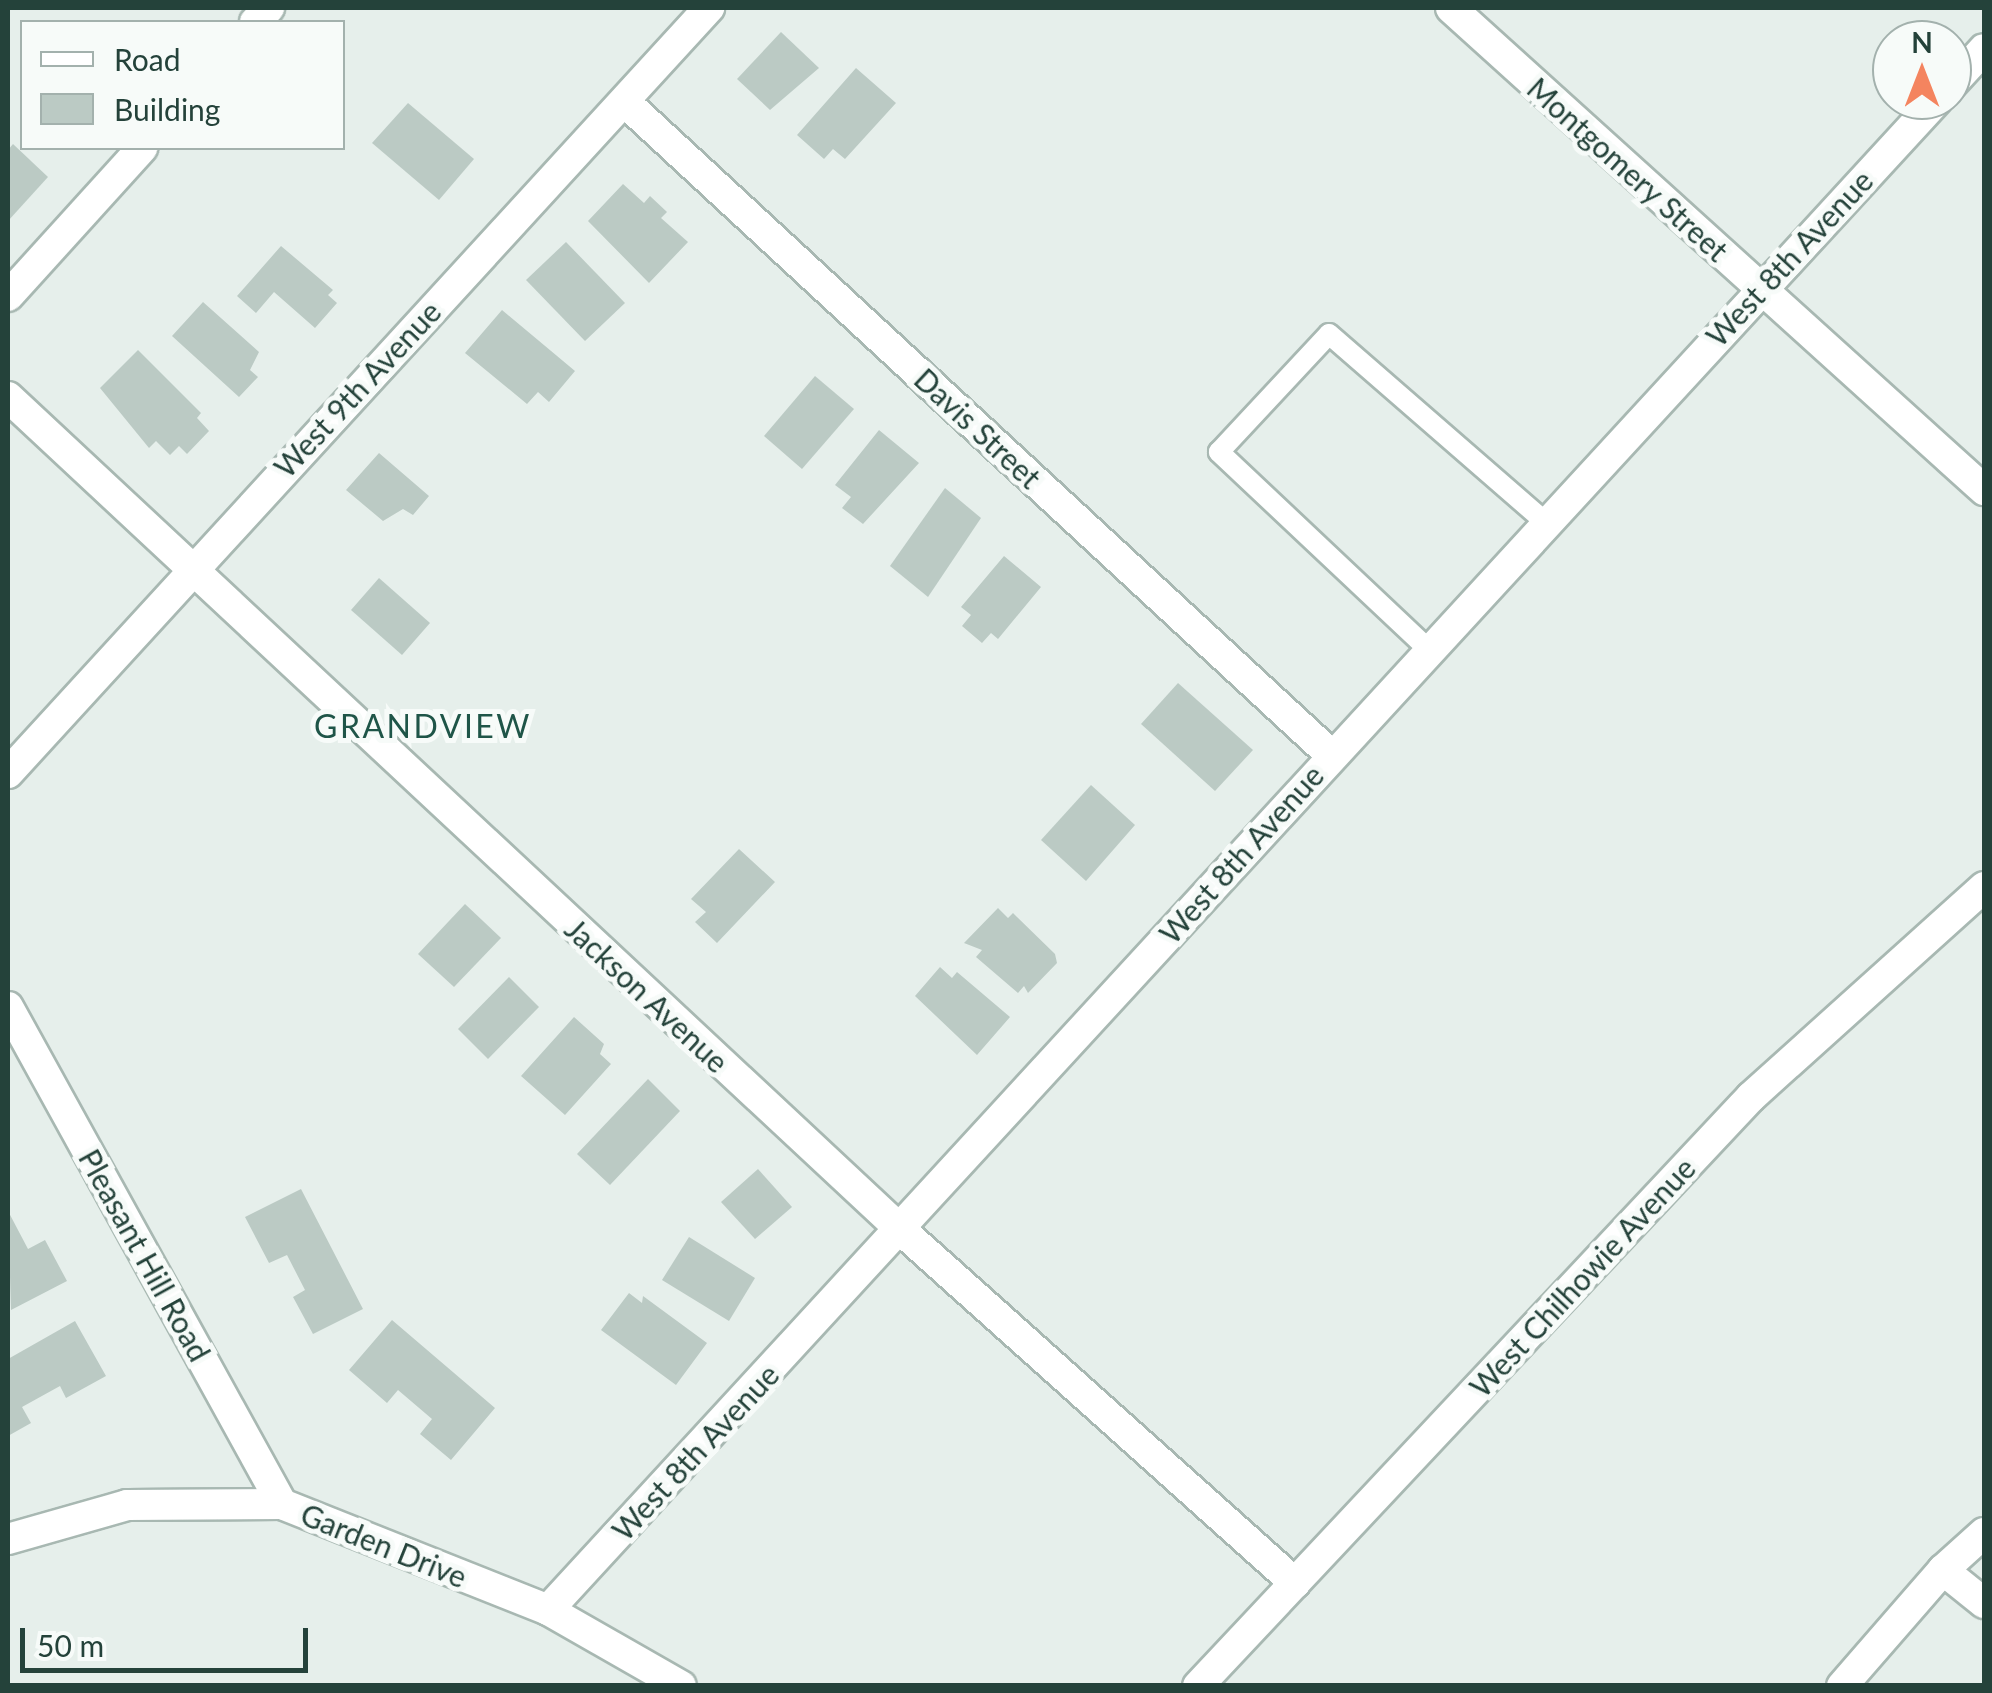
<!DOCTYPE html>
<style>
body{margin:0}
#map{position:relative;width:1992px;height:1693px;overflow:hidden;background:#e6efeb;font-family:Lato,sans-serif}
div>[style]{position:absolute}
.building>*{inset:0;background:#bbcac4}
.roads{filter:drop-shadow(2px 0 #a8b8b2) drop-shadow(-2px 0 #a8b8b2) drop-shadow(0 2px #a8b8b2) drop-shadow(0 -2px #a8b8b2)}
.service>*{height:20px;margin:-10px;padding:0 10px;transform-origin:10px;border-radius:10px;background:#fff}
.minor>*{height:30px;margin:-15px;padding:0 15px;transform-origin:15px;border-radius:15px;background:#fff}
span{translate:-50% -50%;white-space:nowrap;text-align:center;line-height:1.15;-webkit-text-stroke:10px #f7fbf9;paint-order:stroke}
.street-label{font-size:30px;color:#24423a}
.neighbourhood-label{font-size:32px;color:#1f5548;letter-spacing:2.5px}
.frame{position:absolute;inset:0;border:10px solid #24423a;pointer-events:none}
.legend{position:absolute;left:20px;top:20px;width:325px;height:130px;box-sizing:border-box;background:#f7fbf9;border:2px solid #a3b1ad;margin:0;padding:12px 18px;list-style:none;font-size:30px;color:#24423a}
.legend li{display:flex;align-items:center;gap:20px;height:50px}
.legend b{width:50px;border:2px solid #a3b1ad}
.north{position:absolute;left:1872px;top:20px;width:100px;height:100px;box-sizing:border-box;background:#f7fbf9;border:2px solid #a3b1ad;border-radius:50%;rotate:0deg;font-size:28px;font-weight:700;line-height:40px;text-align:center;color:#24423a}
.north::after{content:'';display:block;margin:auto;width:35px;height:45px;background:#f4845f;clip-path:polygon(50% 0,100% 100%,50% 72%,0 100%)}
.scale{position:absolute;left:20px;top:1628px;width:288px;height:45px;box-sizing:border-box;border:5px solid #24423a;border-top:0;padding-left:12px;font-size:30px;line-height:35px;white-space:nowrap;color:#24423a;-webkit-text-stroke:8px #f7fbf9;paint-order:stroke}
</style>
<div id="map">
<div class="building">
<div style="clip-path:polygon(781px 32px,819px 68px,770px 110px,737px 79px)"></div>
<div style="clip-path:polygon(856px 68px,896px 103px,845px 159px,833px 149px,824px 159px,797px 135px)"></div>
<div style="clip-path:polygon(408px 103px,474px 159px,439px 200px,372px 143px)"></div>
<div style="clip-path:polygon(13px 144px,48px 177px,8px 221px,8px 150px)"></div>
<div style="clip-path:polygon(623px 184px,644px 203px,650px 196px,667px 212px,661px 218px,688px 242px,649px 283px,588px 221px)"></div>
<div style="clip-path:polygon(566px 242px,625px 303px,585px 341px,526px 280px)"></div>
<div style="clip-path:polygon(281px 246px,333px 290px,328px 295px,337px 303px,315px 328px,274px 292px,256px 313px,237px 296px)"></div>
<div style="clip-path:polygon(203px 302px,259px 352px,250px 370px,258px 377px,239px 397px,172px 336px)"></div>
<div style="clip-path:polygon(502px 310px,575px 371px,549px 402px,538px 392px,527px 404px,465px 353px)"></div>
<div style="clip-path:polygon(138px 350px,201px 413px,197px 418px,209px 431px,187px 454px,179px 446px,170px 455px,156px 441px,149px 448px,100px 388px)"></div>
<div style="clip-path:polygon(815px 376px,854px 409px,802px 469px,764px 436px)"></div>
<div style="clip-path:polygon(879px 430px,919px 463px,863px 524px,842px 508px,851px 497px,835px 485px)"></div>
<div style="clip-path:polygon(379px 453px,429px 496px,413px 515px,403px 509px,383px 521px,346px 490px)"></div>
<div style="clip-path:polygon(945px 488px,981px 518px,928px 597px,890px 566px)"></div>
<div style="clip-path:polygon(1004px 556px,1041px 587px,998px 639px,991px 633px,982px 643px,962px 626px,971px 615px,961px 607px)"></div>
<div style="clip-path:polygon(379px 578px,430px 623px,402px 655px,351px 610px)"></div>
<div style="clip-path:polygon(1178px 683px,1253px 750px,1215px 791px,1141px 724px)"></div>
<div style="clip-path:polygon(1091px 785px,1135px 825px,1086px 881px,1041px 840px)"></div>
<div style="clip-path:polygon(739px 849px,775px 882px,717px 943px,695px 922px,706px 912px,691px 899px)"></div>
<div style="clip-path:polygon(465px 904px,501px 938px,454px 987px,418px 954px)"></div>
<div style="clip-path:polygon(998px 908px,1008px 918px,1013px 913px,1055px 954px,1057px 963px,1028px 993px,1024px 986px,1018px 993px,976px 957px,982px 950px,964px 943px)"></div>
<div style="clip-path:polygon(940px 967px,952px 978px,957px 972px,1010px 1017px,977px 1055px,915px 996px)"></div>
<div style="clip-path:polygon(509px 977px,539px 1007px,488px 1059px,458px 1029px)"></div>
<div style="clip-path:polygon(574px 1017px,604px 1044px,600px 1054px,611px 1064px,565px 1115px,521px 1076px)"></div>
<div style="clip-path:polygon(648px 1079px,680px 1111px,610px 1185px,577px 1154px)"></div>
<div style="clip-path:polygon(758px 1169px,792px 1207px,755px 1239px,721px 1202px)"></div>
<div style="clip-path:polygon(301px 1189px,363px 1309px,313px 1334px,293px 1297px,305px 1290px,287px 1255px,269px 1263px,245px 1217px)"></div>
<div style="clip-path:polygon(8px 1211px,28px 1249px,45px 1240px,67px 1281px,11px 1310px)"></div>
<div style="clip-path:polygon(689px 1237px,755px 1278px,729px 1321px,662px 1280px)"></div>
<div style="clip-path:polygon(629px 1293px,642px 1303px,643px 1296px,707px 1343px,676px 1385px,601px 1330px)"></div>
<div style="clip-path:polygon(392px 1320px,495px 1408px,451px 1460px,420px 1434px,432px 1419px,398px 1390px,387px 1403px,349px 1370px)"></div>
<div style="clip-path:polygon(75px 1321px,106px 1376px,66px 1398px,60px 1386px,22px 1407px,31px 1423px,8px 1436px,8px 1359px)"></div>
</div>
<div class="roads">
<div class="service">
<div style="left:1427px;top:648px;width:286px;rotate:-136.7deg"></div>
<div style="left:1219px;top:452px;width:161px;rotate:-47deg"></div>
<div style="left:1329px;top:334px;width:285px;rotate:41deg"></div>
</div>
<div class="minor">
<div style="left:1451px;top:8px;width:719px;rotate:42.12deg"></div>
<div style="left:255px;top:22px;width:20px;rotate:-45deg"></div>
<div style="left:1952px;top:84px;width:47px;rotate:-47.6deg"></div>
<div style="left:625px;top:102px;width:960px;rotate:42.76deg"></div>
<div style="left:8px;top:296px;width:200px;rotate:-47.8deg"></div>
<div style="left:8px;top:397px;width:1221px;rotate:43.01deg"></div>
<div style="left:901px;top:1230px;width:529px;rotate:41.86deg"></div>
<div style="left:8px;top:773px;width:1038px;rotate:-47.5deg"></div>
<div style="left:8px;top:1007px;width:568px;rotate:61.13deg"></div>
<div style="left:8px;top:1539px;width:124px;rotate:-15.9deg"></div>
<div style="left:127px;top:1505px;width:155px;rotate:-0.4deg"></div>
<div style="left:282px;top:1504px;width:286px;rotate:21.7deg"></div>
<div style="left:548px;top:1610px;width:153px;rotate:29.7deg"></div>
<div style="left:1943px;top:1570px;width:53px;rotate:38.8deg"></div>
<div style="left:548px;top:1610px;width:2052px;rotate:-47.39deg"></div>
<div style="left:1198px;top:1686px;width:808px;rotate:-46.81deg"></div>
<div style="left:1751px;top:1097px;width:314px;rotate:-42deg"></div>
<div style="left:1842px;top:1686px;width:154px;rotate:-49deg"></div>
<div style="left:1943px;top:1570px;width:55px;rotate:-42.1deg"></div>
</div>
</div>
<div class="street-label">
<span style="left:1628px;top:169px;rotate:42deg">Montgomery Street</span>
<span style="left:1789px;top:258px;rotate:-47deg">West 8th Avenue</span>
<span style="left:357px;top:389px;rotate:-47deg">West 9th Avenue</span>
<span style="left:978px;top:428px;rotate:43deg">Davis Street</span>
<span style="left:1241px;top:854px;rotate:-48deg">West 8th Avenue</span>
<span style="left:647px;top:995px;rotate:43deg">Jackson Avenue</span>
<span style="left:145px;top:1255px;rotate:61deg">Pleasant Hill Road</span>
<span style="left:1582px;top:1277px;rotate:-47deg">West Chilhowie Avenue</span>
<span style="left:695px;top:1452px;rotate:-47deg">West 8th Avenue</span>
<span style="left:384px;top:1545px;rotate:22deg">Garden Drive</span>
</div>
<div class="neighbourhood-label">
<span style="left:423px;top:726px">GRANDVIEW</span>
</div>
<div class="frame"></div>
<ul class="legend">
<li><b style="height:12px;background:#fff"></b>Road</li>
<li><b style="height:28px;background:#bbcac4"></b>Building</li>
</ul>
<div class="north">N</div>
<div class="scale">50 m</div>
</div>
